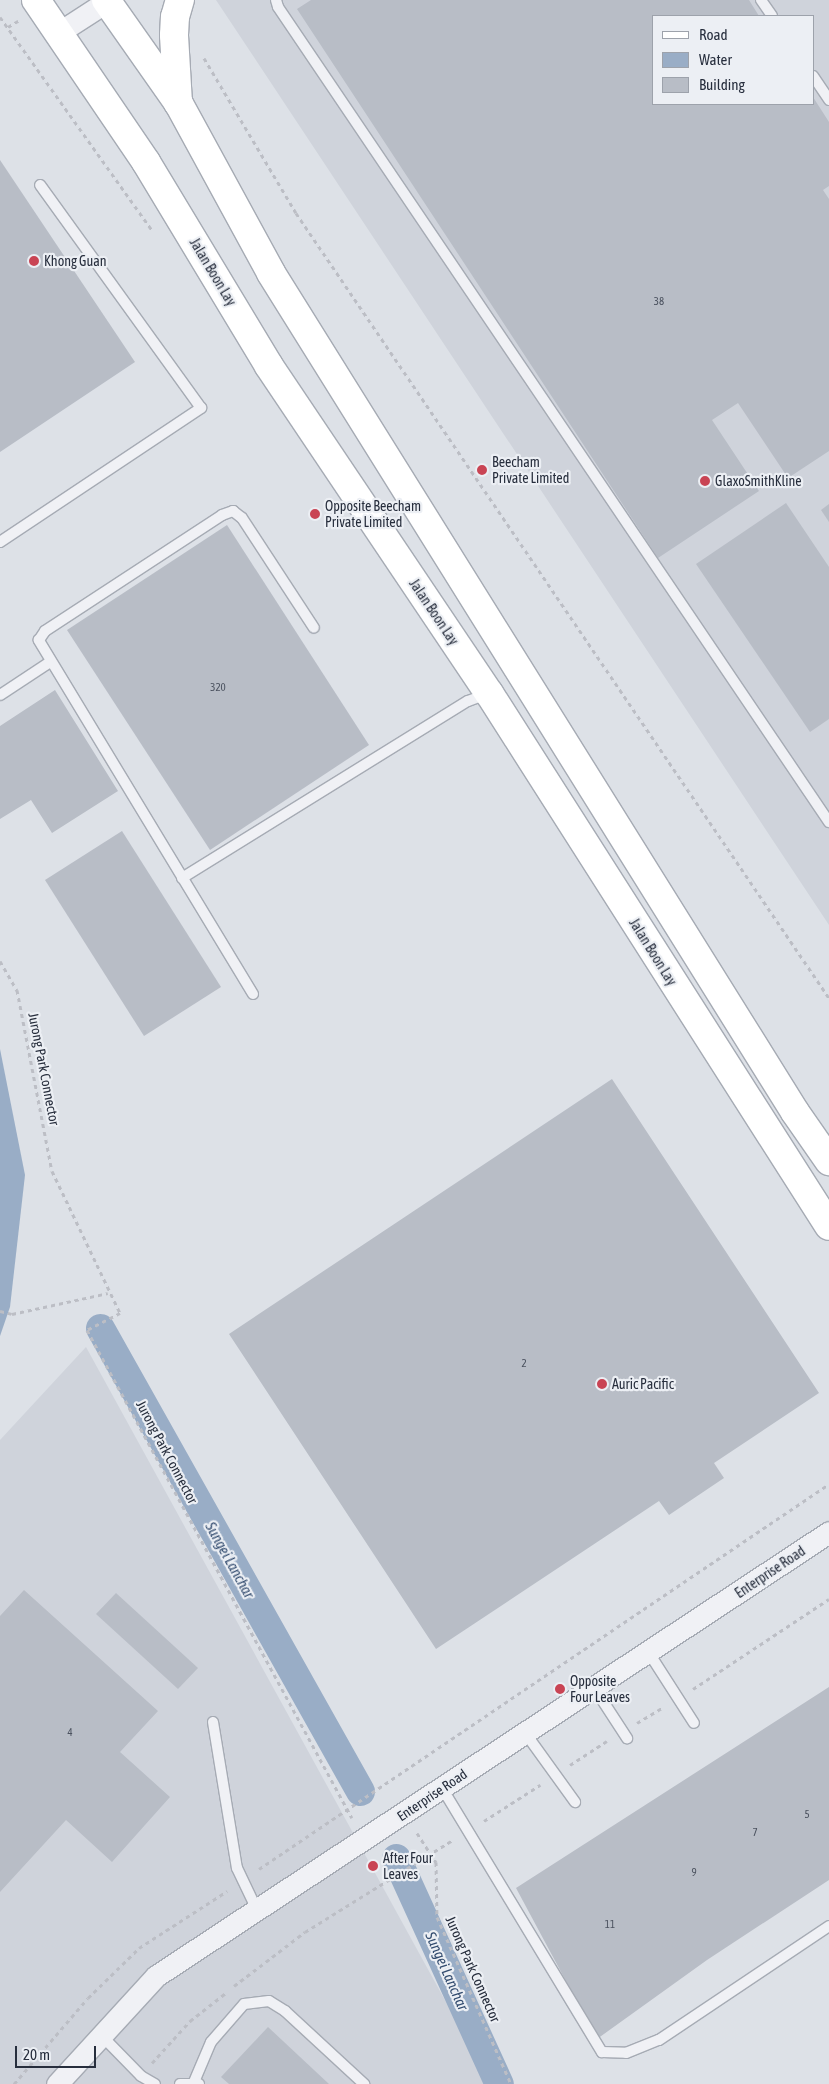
<!DOCTYPE html>
<style>
body{margin:0}
#map{position:relative;width:829px;height:2084px;overflow:hidden;background:#dde1e7;font-family:"Asap Condensed",sans-serif}
div>[style]{position:absolute}
.built>*{inset:0;background:#cfd3db}
.water>*{inset:0;background:#99adc6}
.canal>*{height:29px;margin:-14.5px;padding:0 14.5px;transform-origin:14.5px;border-radius:14.5px;background:#99adc6}
.building>*{inset:0;background:#b8bdc6}
.path>*{height:3px;margin-top:-1.5px;transform-origin:0;background:repeating-linear-gradient(90deg,#bcbec5 0 4px,transparent 0 8px)}
.roads{filter:drop-shadow(1px 0 #a6abb4) drop-shadow(-1px 0 #a6abb4) drop-shadow(0 1px #a6abb4) drop-shadow(0 -1px #a6abb4)}
.lane>*{height:10px;margin:-5px;padding:0 5px;transform-origin:5px;border-radius:5px;background:#f0f1f5}
.street>*{height:21px;margin:-10.5px;padding:0 10.5px;transform-origin:10.5px;border-radius:10.5px;background:#f0f1f5}
.primary>*{height:28px;margin:-14px;padding:0 14px;transform-origin:14px;border-radius:14px;background:#fff}
.dots>*{width:14px;height:14px;translate:-50% -50%;box-sizing:border-box;border:2px solid #eceff4;border-radius:50%}
span{translate:-50% -50%;white-space:nowrap;text-align:center;line-height:1.15;-webkit-text-stroke:4.5px #eceff4;paint-order:stroke}
.number-label{font-size:11px;color:#4b525f}
.number-label span{-webkit-text-stroke-width:0}
.poi-label{font-size:14px;color:#272e3d}
.left{translate:0 -50%;text-align:left}
.street-label{font-size:14px;color:#272e3d}
.water-label{font-size:15px;color:#334c6f;font-style:italic}
.legend{position:absolute;left:652px;top:15px;width:162px;height:90px;box-sizing:border-box;background:#eceff4;border:1px solid #9da2ab;margin:0;padding:6px 9px;list-style:none;font-size:15px;color:#272e3d}
.legend li{display:flex;align-items:center;gap:10px;height:25px}
.legend b{width:25px;border:1px solid #9da2ab}
.scale{position:absolute;left:15px;top:2046px;width:81px;height:22px;box-sizing:border-box;border:2px solid #272e3d;border-top:0;padding-left:6px;font-size:15px;line-height:18px;white-space:nowrap;color:#272e3d;-webkit-text-stroke:4px #eceff4;paint-order:stroke}
</style>
<div id="map">
<div class="built">
<div style="clip-path:polygon(evenodd,216px 0,829px 0,829px 925px,216px 0,653px 16px,813px 16px,813px 104px,653px 104px,653px 16px)"></div>
<div style="clip-path:polygon(86px 1347px,491px 2084px,0 2084px,0 1440px)"></div>
</div>
<div class="water">
<div style="clip-path:polygon(0 1049px,25px 1175px,10px 1307px,0 1336px)"></div>
</div>
<div class="canal">
<div style="left:100px;top:1328px;width:531px;rotate:60.68deg"></div>
<div style="left:396px;top:1858px;width:248px;rotate:65.5deg"></div>
</div>
<div class="building">
<div style="clip-path:polygon(311px 0,749px 0,759px 16px,653px 16px,653px 104px,813px 104px,813px 97px,829px 122px,829px 186px,823px 190px,829px 199px,829px 451px,788px 478px,738px 403px,712px 420px,759px 491px,658px 558px,297px 9px)"></div>
<div style="clip-path:polygon(0 160px,135px 362px,0 452px)"></div>
<div style="clip-path:polygon(786px 503px,829px 567px,829px 719px,810px 732px,696px 564px)"></div>
<div style="clip-path:polygon(829px 504px,829px 522px,821px 510px)"></div>
<div style="clip-path:polygon(227px 525px,369px 745px,210px 850px,67px 630px)"></div>
<div style="clip-path:polygon(55px 690px,118px 791px,52px 833px,31px 800px,0 819px,0 726px)"></div>
<div style="clip-path:polygon(122px 831px,221px 987px,144px 1036px,45px 880px)"></div>
<div style="clip-path:polygon(612px 1079px,819px 1393px,714px 1463px,724px 1478px,669px 1515px,659px 1501px,436px 1649px,229px 1334px)"></div>
<div style="clip-path:polygon(24px 1590px,158px 1711px,120px 1752px,170px 1797px,112px 1862px,66px 1820px,0 1892px,0 1616px)"></div>
<div style="clip-path:polygon(116px 1593px,198px 1668px,178px 1689px,96px 1614px)"></div>
<div style="clip-path:polygon(829px 1687px,829px 1880px,707px 1960px,597px 2039px,516px 1888px)"></div>
<div style="clip-path:polygon(268px 2027px,329px 2084px,229px 2084px,221px 2077px)"></div>
</div>
<div class="path">
<div style="left:0;top:17px;width:262px;rotate:54.5deg"></div>
<div style="left:8px;top:27px;width:12px;rotate:-31deg"></div>
<div style="left:204px;top:58px;width:180px;rotate:59.3deg"></div>
<div style="left:296px;top:213px;width:949px;rotate:55.82deg"></div>
<div style="left:0;top:961px;width:34px;rotate:60deg"></div>
<div style="left:17px;top:990px;width:184px;rotate:79.1deg"></div>
<div style="left:52px;top:1171px;width:157px;rotate:64.4deg"></div>
<div style="left:120px;top:1313px;width:37px;rotate:153deg"></div>
<div style="left:87px;top:1330px;width:555px;rotate:61.5deg"></div>
<div style="left:0;top:1311px;width:12px;rotate:14deg"></div>
<div style="left:12px;top:1314px;width:98px;rotate:-12.3deg"></div>
<div style="left:693px;top:1689px;width:163px;rotate:-33.5deg"></div>
<div style="left:637px;top:1723px;width:29px;rotate:-31deg"></div>
<div style="left:570px;top:1765px;width:44px;rotate:-33deg"></div>
<div style="left:484px;top:1821px;width:67px;rotate:-32.7deg"></div>
<div style="left:417px;top:1833px;width:35px;rotate:57deg"></div>
<div style="left:436px;top:1862px;width:55px;rotate:89deg"></div>
<div style="left:437px;top:1917px;width:183px;rotate:66.1deg"></div>
<div style="left:259px;top:1869px;width:688px;rotate:-34.04deg"></div>
<div style="left:234px;top:1986px;width:89px;rotate:-37.3deg"></div>
<div style="left:305px;top:1932px;width:174px;rotate:-31.9deg"></div>
<div style="left:152px;top:2063px;width:57px;rotate:-47.9deg"></div>
<div style="left:190px;top:2021px;width:47px;rotate:-38.1deg"></div>
<div style="left:14px;top:2084px;width:113px;rotate:-49.3deg"></div>
<div style="left:88px;top:1998px;width:71px;rotate:-44.4deg"></div>
<div style="left:139px;top:1948px;width:105px;rotate:-32.9deg"></div>
</div>
<div class="roads">
<div class="lane">
<div style="left:276px;top:0;width:7px;rotate:74deg"></div>
<div style="left:278px;top:7px;width:984px;rotate:55.94deg"></div>
<div style="left:761px;top:0;width:19px;rotate:55deg"></div>
<div style="left:813px;top:76px;width:29px;rotate:56deg"></div>
<div style="left:0;top:542px;width:242px;rotate:-33.7deg"></div>
<div style="left:201px;top:408px;width:275px;rotate:-125.8deg"></div>
<div style="left:0;top:695px;width:60px;rotate:-33.4deg"></div>
<div style="left:182px;top:878px;width:336px;rotate:-31.8deg"></div>
<div style="left:468px;top:701px;width:20px;rotate:-20deg"></div>
<div style="left:253px;top:994px;width:414px;rotate:-121.2deg"></div>
<div style="left:39px;top:640px;width:11px;rotate:-56deg"></div>
<div style="left:45px;top:631px;width:212px;rotate:-33.2deg"></div>
<div style="left:222px;top:515px;width:12px;rotate:-20deg"></div>
<div style="left:233px;top:511px;width:11px;rotate:38deg"></div>
<div style="left:242px;top:518px;width:131px;rotate:56.8deg"></div>
<div style="left:649px;top:1653px;width:83px;rotate:57.3deg"></div>
<div style="left:595px;top:1689px;width:59px;rotate:56.9deg"></div>
<div style="left:213px;top:1722px;width:148px;rotate:80.7deg"></div>
<div style="left:237px;top:1868px;width:47px;rotate:64.5deg"></div>
<div style="left:526px;top:1734px;width:84px;rotate:54.2deg"></div>
<div style="left:442px;top:1788px;width:309px;rotate:58.8deg"></div>
<div style="left:602px;top:2052px;width:24px;rotate:2deg"></div>
<div style="left:626px;top:2053px;width:35px;rotate:-22deg"></div>
<div style="left:659px;top:2040px;width:205px;rotate:-33.8deg"></div>
<div style="left:101px;top:2035px;width:57px;rotate:45.7deg"></div>
<div style="left:141px;top:2076px;width:16px;rotate:30deg"></div>
<div style="left:194px;top:2082px;width:43px;rotate:-67deg"></div>
<div style="left:211px;top:2042px;width:50px;rotate:-49deg"></div>
<div style="left:244px;top:2004px;width:25px;rotate:-7deg"></div>
<div style="left:269px;top:2001px;width:19px;rotate:32deg"></div>
<div style="left:285px;top:2011px;width:108px;rotate:42.7deg"></div>
<div style="left:180px;top:2084px;width:19px"></div>
</div>
<div class="street">
<div style="left:58px;top:33px;width:61px;rotate:-32.9deg"></div>
<div style="left:57px;top:2084px;width:147px;rotate:-47.5deg"></div>
<div style="left:156px;top:1976px;width:806px;rotate:-33.41deg"></div>
</div>
<div class="primary">
<div style="left:36px;top:0;width:196px;rotate:55.8deg"></div>
<div style="left:146px;top:162px;width:238px;rotate:58.9deg"></div>
<div style="left:269px;top:366px;width:394px;rotate:56.1deg"></div>
<div style="left:489px;top:693px;width:632px;rotate:57.47deg"></div>
<div style="left:106px;top:0;width:127px;rotate:54.9deg"></div>
<div style="left:179px;top:104px;width:192px;rotate:61.4deg"></div>
<div style="left:271px;top:273px;width:989px;rotate:58.01deg"></div>
<div style="left:795px;top:1112px;width:60px;rotate:55.2deg"></div>
<div style="left:178px;top:103px;width:68px;rotate:-93.4deg"></div>
<div style="left:174px;top:35px;width:18px;rotate:-87deg"></div>
<div style="left:175px;top:17px;width:18px;rotate:-74deg"></div>
</div>
</div>
<div class="dots">
<div style="left:34px;top:261px;background:#c94454"></div>
<div style="left:482px;top:470px;background:#c94454"></div>
<div style="left:705px;top:481px;background:#c94454"></div>
<div style="left:315px;top:514px;background:#c94454"></div>
<div style="left:602px;top:1384px;background:#c94454"></div>
<div style="left:560px;top:1689px;background:#c94454"></div>
<div style="left:373px;top:1866px;background:#c94454"></div>
</div>
<div class="number-label">
<span style="left:659px;top:301px">38</span>
<span style="left:218px;top:687px">320</span>
<span style="left:524px;top:1363px">2</span>
<span style="left:70px;top:1732px">4</span>
<span style="left:807px;top:1814px">5</span>
<span style="left:755px;top:1832px">7</span>
<span style="left:694px;top:1872px">9</span>
<span style="left:610px;top:1924px">11</span>
</div>
<div class="poi-label">
<span class="left" style="left:44px;top:261px">Khong Guan</span>
<span class="left" style="left:492px;top:470px">Beecham<br>Private Limited</span>
<span class="left" style="left:715px;top:481px">GlaxoSmithKline</span>
<span class="left" style="left:325px;top:514px">Opposite Beecham<br>Private Limited</span>
<span class="left" style="left:612px;top:1384px">Auric Pacific</span>
<span class="left" style="left:570px;top:1689px">Opposite<br>Four Leaves</span>
<span class="left" style="left:383px;top:1866px">After Four<br>Leaves</span>
</div>
<div class="street-label">
<span style="left:213px;top:272px;rotate:59deg">Jalan Boon Lay</span>
<span style="left:434px;top:612px;rotate:56deg">Jalan Boon Lay</span>
<span style="left:653px;top:952px;rotate:58deg">Jalan Boon Lay</span>
<span style="left:44px;top:1069px;rotate:79deg">Jurong Park Connector</span>
<span style="left:167px;top:1452px;rotate:62deg">Jurong Park Connector</span>
<span style="left:770px;top:1572px;rotate:-34deg">Enterprise Road</span>
<span style="left:432px;top:1795px;rotate:-34deg">Enterprise Road</span>
<span style="left:473px;top:1969px;rotate:66deg">Jurong Park Connector</span>
</div>
<div class="water-label">
<span style="left:230px;top:1560px;rotate:61deg">Sungei Lanchar</span>
<span style="left:447px;top:1971px;rotate:66deg">Sungei Lanchar</span>
</div>
<ul class="legend">
<li><b style="height:6px;background:#fff"></b>Road</li>
<li><b style="height:14px;background:#99adc6"></b>Water</li>
<li><b style="height:14px;background:#b8bdc6"></b>Building</li>
</ul>
<div class="scale">20 m</div>
</div>
